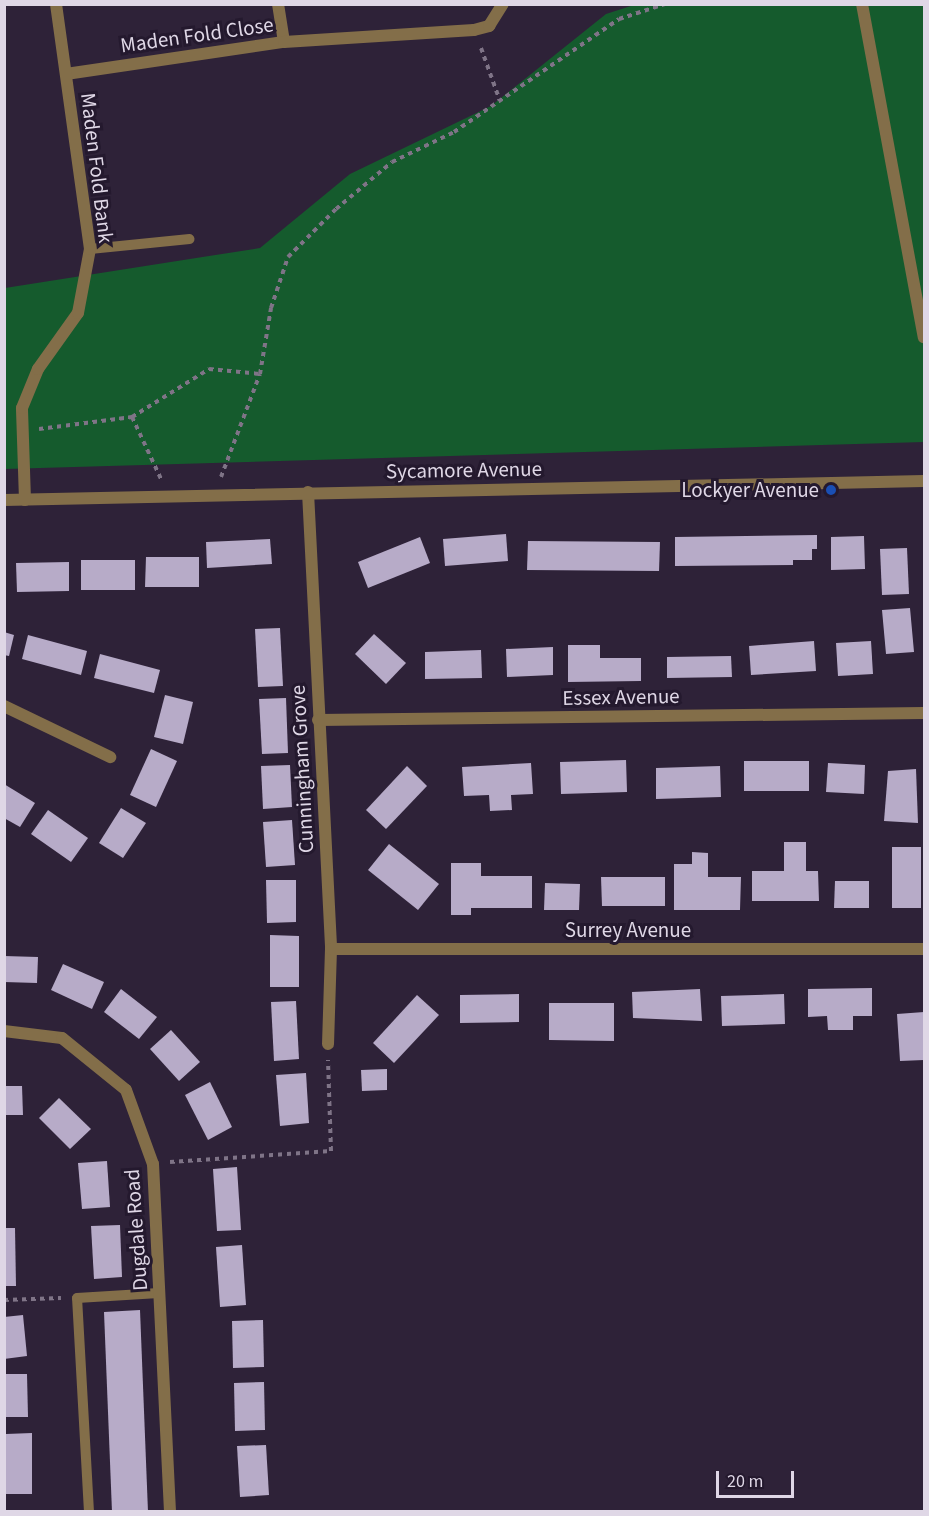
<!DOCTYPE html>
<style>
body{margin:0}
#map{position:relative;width:929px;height:1516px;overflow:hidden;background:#2e2238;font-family:"Source Sans 3",sans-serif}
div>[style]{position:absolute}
.green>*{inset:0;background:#155b2d}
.building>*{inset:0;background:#b7abc8}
.path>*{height:4px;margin-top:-2px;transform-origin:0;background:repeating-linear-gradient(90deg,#7f7487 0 4.5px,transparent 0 9px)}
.service>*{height:10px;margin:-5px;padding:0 5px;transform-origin:5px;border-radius:5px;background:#836e49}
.minor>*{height:12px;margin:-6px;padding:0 6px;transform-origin:6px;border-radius:6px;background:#836e49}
.dots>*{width:16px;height:16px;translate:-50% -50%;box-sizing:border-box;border:3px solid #24192e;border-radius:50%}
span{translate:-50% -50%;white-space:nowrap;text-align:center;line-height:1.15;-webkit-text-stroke:6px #24192e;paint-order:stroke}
.street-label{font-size:21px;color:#dfd7e6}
.poi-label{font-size:21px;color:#dfd7e6}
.right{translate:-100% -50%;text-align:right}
.frame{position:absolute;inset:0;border:6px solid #dfd7e6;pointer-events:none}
.scale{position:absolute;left:716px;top:1471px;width:78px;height:27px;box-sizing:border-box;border:3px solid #dfd7e6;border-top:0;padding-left:8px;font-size:18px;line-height:21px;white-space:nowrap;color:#dfd7e6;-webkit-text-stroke:4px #24192e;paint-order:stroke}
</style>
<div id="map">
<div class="green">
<div style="clip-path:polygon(634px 5px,924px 5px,924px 442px,5px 469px,5px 288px,260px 248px,350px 174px,491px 106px,606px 14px)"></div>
</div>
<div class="building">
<div style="clip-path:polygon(506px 534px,508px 561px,445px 566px,443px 539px)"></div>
<div style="clip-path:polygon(817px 535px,817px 549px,812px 549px,812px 560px,793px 560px,793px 565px,675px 566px,675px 537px)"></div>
<div style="clip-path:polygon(864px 536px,865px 569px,831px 570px,831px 537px)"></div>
<div style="clip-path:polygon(420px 537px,430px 563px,368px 588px,358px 562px)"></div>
<div style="clip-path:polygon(270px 539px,272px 564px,207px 568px,206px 542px)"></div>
<div style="clip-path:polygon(528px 541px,660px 542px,659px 571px,527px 570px)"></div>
<div style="clip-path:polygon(907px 548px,909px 594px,882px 595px,880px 549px)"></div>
<div style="clip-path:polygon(146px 557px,199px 557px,199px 587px,145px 587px)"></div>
<div style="clip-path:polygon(81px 560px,135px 560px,135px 590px,81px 590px)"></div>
<div style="clip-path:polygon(69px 562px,69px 591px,17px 592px,16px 563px)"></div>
<div style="clip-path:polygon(910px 608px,914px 652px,886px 654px,882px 610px)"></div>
<div style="clip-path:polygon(280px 628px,283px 686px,258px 687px,255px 629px)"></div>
<div style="clip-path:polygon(4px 632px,14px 635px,9px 656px,4px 655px)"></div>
<div style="clip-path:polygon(374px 634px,406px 663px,386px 684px,355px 654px)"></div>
<div style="clip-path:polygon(28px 635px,87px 651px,81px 675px,22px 659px)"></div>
<div style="clip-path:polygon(814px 641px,816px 671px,751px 675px,749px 646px)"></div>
<div style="clip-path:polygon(871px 641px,873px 674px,838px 676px,836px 643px)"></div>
<div style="clip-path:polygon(568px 645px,600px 645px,600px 658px,641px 658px,641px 681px,568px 682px)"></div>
<div style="clip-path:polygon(553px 647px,553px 675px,507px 677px,506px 649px)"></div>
<div style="clip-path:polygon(481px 650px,482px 678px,425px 679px,425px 652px)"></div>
<div style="clip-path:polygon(100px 654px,160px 670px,154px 693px,94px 678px)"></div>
<div style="clip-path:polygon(731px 656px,732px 677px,667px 678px,667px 657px)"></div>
<div style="clip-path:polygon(165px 695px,193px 702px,183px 744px,154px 737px)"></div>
<div style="clip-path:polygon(286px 698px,288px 753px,262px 754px,259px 699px)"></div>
<div style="clip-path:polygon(151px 749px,177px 761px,156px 807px,130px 795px)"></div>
<div style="clip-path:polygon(626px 760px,627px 792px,561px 794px,560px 762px)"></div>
<div style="clip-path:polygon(744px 761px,809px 761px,809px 791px,744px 791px)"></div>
<div style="clip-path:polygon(531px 763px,533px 794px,511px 795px,512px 810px,490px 811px,489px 795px,464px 796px,462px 767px)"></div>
<div style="clip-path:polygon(828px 763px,865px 765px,864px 794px,826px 792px)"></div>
<div style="clip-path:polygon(290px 765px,292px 807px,263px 809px,261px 766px)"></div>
<div style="clip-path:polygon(407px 766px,427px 786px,386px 829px,366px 810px)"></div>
<div style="clip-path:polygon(720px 766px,721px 797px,656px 799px,656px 768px)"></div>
<div style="clip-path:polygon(916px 769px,918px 823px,884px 821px,888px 771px)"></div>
<div style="clip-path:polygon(4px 784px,35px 803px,20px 827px,4px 818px)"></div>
<div style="clip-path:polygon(121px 808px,146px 823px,123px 858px,99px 843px)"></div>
<div style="clip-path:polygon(48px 810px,88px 838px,71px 862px,31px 834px)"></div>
<div style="clip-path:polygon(292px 820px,295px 865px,266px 867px,263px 822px)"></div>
<div style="clip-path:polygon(784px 842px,806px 842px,806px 871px,818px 871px,819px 901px,752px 901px,752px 871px,784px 871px)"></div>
<div style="clip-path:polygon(389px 844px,439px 884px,418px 910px,368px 870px)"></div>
<div style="clip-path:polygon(892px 847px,921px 847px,921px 908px,892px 908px)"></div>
<div style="clip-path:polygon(692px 852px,708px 853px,708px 877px,741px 877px,740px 910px,674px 910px,674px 864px,692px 864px)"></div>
<div style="clip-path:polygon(451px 863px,481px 863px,481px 876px,532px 876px,532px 908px,471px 908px,471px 915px,451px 915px)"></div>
<div style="clip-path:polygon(601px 877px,665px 877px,665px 906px,602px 906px)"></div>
<div style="clip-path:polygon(266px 880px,296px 880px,296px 922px,267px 923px)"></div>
<div style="clip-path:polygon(835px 881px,869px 881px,869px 908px,834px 908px)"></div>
<div style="clip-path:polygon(545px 883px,580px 884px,579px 910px,544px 910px)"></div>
<div style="clip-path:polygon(270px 935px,299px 936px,299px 987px,270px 987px)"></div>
<div style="clip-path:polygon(4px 956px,38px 957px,37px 983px,4px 982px)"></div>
<div style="clip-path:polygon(63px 964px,104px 982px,92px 1009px,51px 990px)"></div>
<div style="clip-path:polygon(872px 988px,872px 1016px,853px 1016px,853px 1030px,828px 1030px,827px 1016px,808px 1017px,808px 989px)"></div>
<div style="clip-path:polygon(121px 989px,157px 1017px,139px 1039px,104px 1012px)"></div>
<div style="clip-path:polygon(700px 989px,702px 1021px,633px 1018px,632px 992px)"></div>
<div style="clip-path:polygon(519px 994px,519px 1022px,460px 1023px,460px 995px)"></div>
<div style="clip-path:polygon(784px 994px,785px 1024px,722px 1026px,721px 996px)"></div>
<div style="clip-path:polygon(417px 995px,439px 1015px,394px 1063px,373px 1043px)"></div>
<div style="clip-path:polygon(296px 1001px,299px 1059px,274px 1061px,271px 1002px)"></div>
<div style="clip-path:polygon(549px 1003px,614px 1003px,614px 1041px,549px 1040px)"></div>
<div style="clip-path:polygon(924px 1012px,924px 1060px,900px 1061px,897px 1014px)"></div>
<div style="clip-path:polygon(171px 1030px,200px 1062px,179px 1081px,150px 1049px)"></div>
<div style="clip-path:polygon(387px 1069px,387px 1090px,362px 1091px,361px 1070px)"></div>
<div style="clip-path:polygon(306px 1073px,309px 1123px,280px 1126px,276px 1075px)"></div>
<div style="clip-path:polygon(210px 1082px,232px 1127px,208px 1140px,185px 1095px)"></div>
<div style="clip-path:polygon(4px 1086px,22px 1086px,23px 1115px,4px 1115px)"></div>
<div style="clip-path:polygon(59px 1098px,91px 1129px,70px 1149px,39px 1118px)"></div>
<div style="clip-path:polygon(107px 1161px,110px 1207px,82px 1209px,78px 1163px)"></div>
<div style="clip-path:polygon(237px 1167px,241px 1230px,217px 1231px,213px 1169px)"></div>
<div style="clip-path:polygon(120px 1225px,122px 1277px,94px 1279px,91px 1226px)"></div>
<div style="clip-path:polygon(4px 1228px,15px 1228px,16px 1286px,4px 1286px)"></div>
<div style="clip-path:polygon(242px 1245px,246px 1305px,220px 1307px,216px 1247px)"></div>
<div style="clip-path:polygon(140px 1310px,148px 1512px,112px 1512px,104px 1312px)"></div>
<div style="clip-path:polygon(23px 1315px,27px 1356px,4px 1359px,4px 1317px)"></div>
<div style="clip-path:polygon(263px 1320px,264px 1367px,233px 1368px,232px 1321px)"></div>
<div style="clip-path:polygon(4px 1374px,27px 1374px,28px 1417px,4px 1417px)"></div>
<div style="clip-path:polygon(264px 1382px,265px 1430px,235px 1431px,234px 1383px)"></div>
<div style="clip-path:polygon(32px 1433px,32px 1494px,6px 1494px,6px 1434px)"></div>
<div style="clip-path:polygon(266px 1445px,269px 1495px,240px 1497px,237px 1446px)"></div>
</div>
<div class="path">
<div style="left:481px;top:48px;width:56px;rotate:70.3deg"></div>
<div style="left:132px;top:417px;width:68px;rotate:64.9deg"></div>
<div style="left:39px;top:429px;width:94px;rotate:-7.4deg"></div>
<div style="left:132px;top:417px;width:91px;rotate:-31.9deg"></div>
<div style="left:209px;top:369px;width:51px;rotate:5.6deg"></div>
<div style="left:221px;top:477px;width:110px;rotate:-69.3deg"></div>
<div style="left:260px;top:374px;width:67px;rotate:-80.5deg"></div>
<div style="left:271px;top:308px;width:54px;rotate:-71.6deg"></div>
<div style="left:288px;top:257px;width:68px;rotate:-45deg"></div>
<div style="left:336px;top:209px;width:73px;rotate:-40deg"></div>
<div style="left:392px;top:162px;width:69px;rotate:-25.8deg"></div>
<div style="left:454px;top:132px;width:200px;rotate:-34.4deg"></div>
<div style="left:619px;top:19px;width:48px;rotate:-18.1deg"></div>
<div style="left:170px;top:1162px;width:161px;rotate:-3.9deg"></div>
<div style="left:331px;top:1151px;width:91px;rotate:-91.9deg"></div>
<div style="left:4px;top:1300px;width:57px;rotate:-2deg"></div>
</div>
<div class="service">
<div style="left:90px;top:249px;width:100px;rotate:-5.7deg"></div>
<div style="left:89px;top:1512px;width:214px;rotate:-93.2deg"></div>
<div style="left:77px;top:1298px;width:82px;rotate:-3.5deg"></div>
</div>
<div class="minor">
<div style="left:278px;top:4px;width:38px;rotate:81deg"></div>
<div style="left:862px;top:4px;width:339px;rotate:79.5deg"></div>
<div style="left:66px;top:74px;width:220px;rotate:-8.4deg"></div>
<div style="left:284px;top:42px;width:190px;rotate:-3.6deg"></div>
<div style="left:474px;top:30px;width:16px;rotate:-15deg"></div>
<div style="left:489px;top:26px;width:26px;rotate:-58deg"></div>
<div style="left:308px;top:492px;width:458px;rotate:87.1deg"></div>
<div style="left:331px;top:949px;width:95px;rotate:91.8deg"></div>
<div style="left:4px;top:500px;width:920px;rotate:-1.18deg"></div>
<div style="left:25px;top:500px;width:92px;rotate:-91.9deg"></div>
<div style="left:22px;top:408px;width:42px;rotate:-67.7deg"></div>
<div style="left:38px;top:369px;width:69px;rotate:-54.5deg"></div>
<div style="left:78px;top:313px;width:65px;rotate:-79.4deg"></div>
<div style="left:90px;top:249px;width:247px;rotate:-97.9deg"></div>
<div style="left:4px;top:706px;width:118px;rotate:25.7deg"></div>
<div style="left:318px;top:720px;width:606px;rotate:-0.66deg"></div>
<div style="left:331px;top:949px;width:593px"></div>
<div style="left:4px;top:1031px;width:58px;rotate:6.9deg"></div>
<div style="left:62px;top:1038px;width:82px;rotate:39.1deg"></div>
<div style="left:126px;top:1090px;width:79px;rotate:70deg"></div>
<div style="left:153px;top:1164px;width:348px;rotate:87.2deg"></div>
</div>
<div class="dots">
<div style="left:831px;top:490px;background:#1a4fb4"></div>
</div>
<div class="street-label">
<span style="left:197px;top:35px;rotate:-8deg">Maden Fold Close</span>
<span style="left:97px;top:168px;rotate:83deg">Maden Fold Bank</span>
<span style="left:464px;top:470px;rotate:-1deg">Sycamore Avenue</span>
<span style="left:621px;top:697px;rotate:-1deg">Essex Avenue</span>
<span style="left:302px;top:769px;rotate:-93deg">Cunningham Grove</span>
<span style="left:628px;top:930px">Surrey Avenue</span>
<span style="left:136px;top:1230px;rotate:-94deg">Dugdale Road</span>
</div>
<div class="poi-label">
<span class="right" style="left:819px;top:490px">Lockyer Avenue</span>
</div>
<div class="frame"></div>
<div class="scale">20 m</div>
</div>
